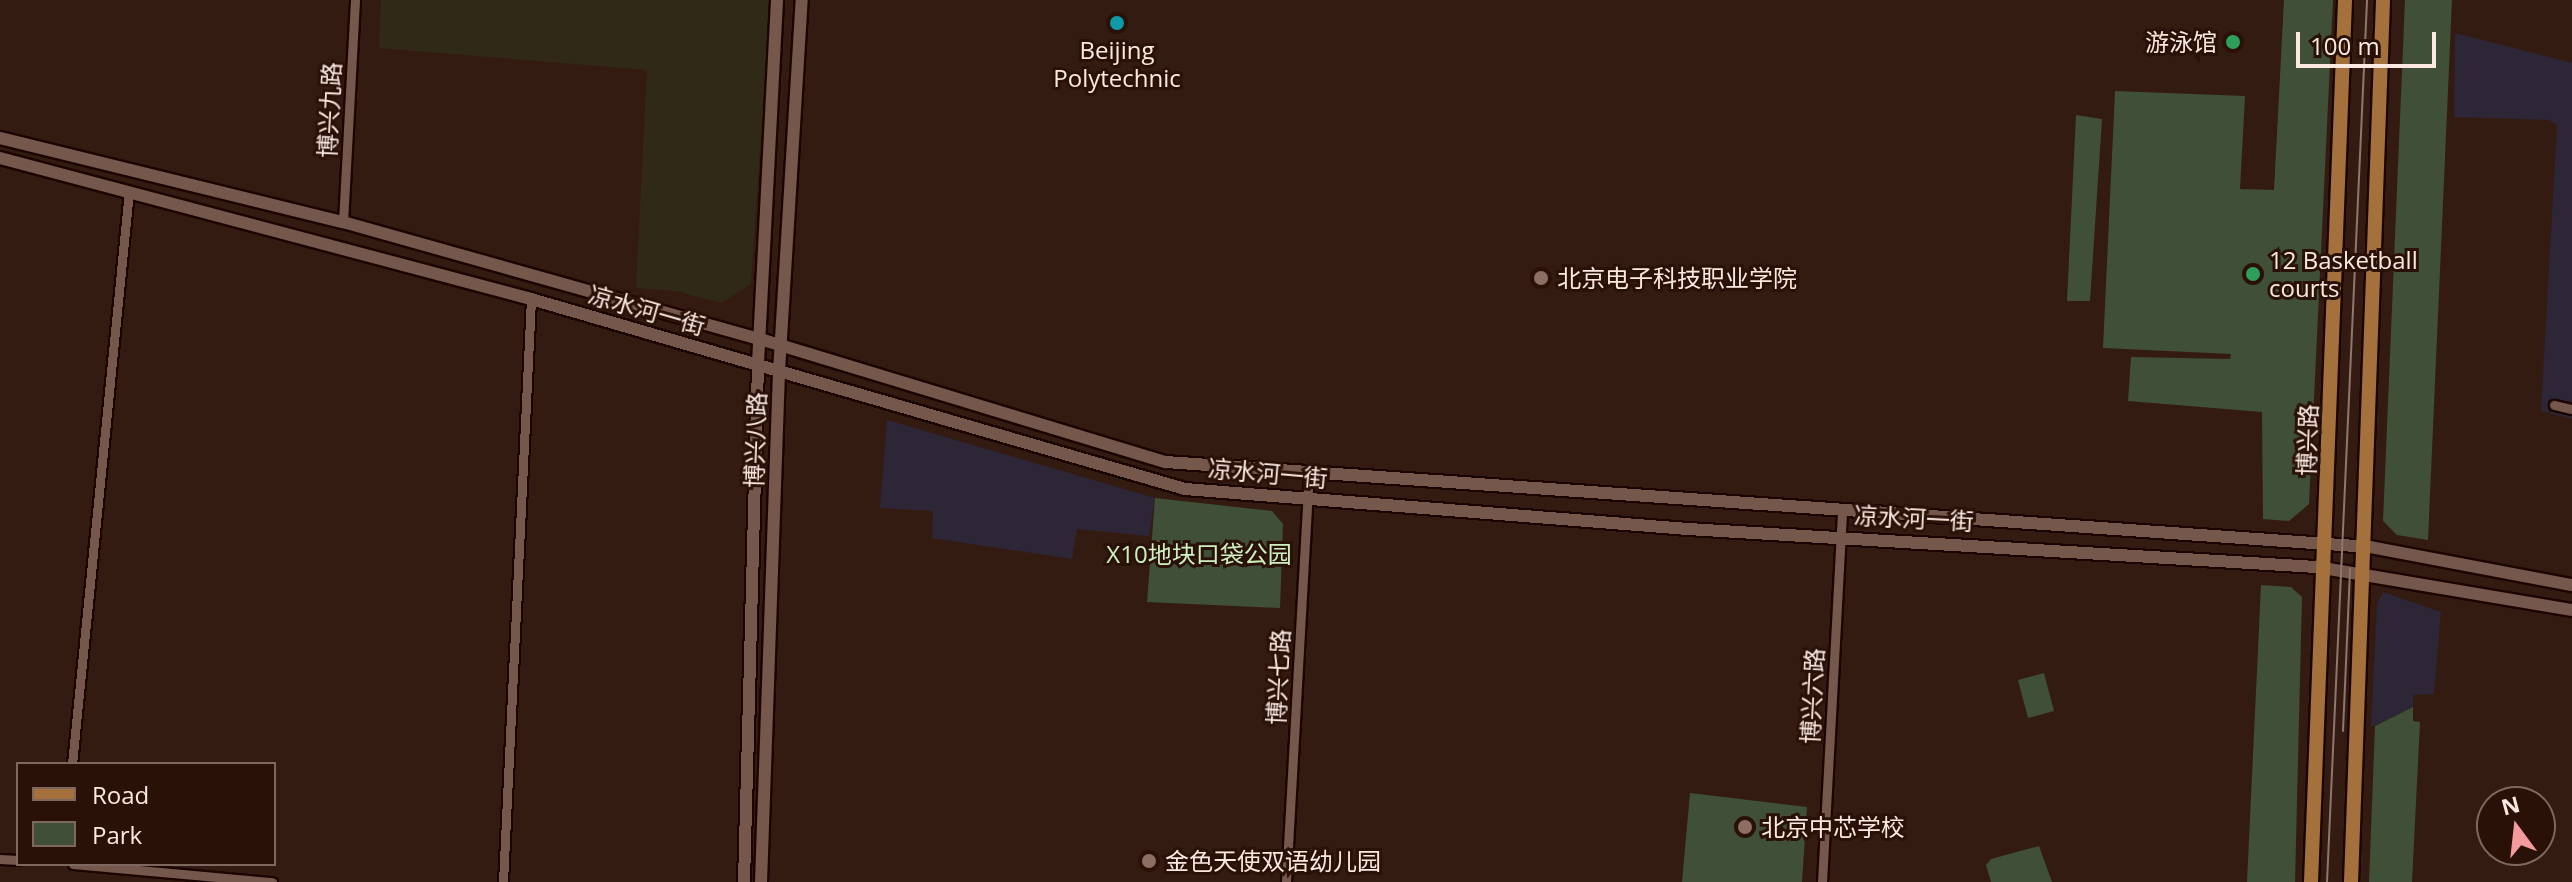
<!DOCTYPE html>
<meta charset="utf-8">
<style>
body{margin:0}
#map{position:relative;width:2572px;height:882px;overflow:hidden;background:#341b11;font-family:"Open Sans","Noto Sans SC",sans-serif}
div>[style]{position:absolute}
.commercial>*{inset:0;background:#2c2636}
.industrial>*{inset:0;background:#312918}
.green>*{inset:0;background:#3f4f38}
.roads{filter:drop-shadow(2px 0 #1b0500) drop-shadow(-2px 0 #1b0500) drop-shadow(0 2px #1b0500) drop-shadow(0 -2px #1b0500)}
.street>*{height:9px;margin:-4.5px;padding:0 4.5px;transform-origin:4.5px;border-radius:4.5px;background:#76574c}
.secondary>*{height:12px;margin:-6px;padding:0 6px;transform-origin:6px;border-radius:6px;background:#76574c}
.primary>*{height:14px;margin:-7px;padding:0 7px;transform-origin:7px;border-radius:7px;background:#a4713d}
.tram>*{height:2px;margin:-1px;padding:0 1px;transform-origin:1px;border-radius:1px;background:#8d776f}
.dots>*{width:22px;height:22px;translate:-50% -50%;box-sizing:border-box;border:4px solid #2a1108;border-radius:50%}
span{translate:-50% -50%;white-space:nowrap;text-align:center;line-height:1.15;-webkit-text-stroke:6px #2a1108;paint-order:stroke}
.poi-label{font-size:24px;color:#fae8e1}
.right{translate:-100% -50%;text-align:right}
.left{translate:0 -50%;text-align:left}
.street-label{font-size:24px;color:#fae8e1}
.park-label{font-size:24px;color:#cef0bf}
.legend{position:absolute;left:16px;top:762px;width:260px;height:104px;box-sizing:border-box;background:#2a1108;border:2px solid #7d675f;margin:0;padding:10px 14px;list-style:none;font-size:24px;color:#fae8e1}
.legend li{display:flex;align-items:center;gap:16px;height:40px}
.legend b{width:40px;border:2px solid #7d675f}
.north{position:absolute;left:2476px;top:786px;width:80px;height:80px;box-sizing:border-box;background:#2a1108;border:2px solid #7d675f;border-radius:50%;rotate:345deg;font-size:22px;font-weight:700;line-height:32px;text-align:center;color:#fae8e1}
.north::after{content:'';display:block;margin:auto;width:28px;height:36px;background:#f59b9c;clip-path:polygon(50% 0,100% 100%,50% 72%,0 100%)}
.scale{position:absolute;left:2296px;top:32px;width:140px;height:36px;box-sizing:border-box;border:4px solid #fae8e1;border-top:0;padding-left:10px;font-size:24px;line-height:28px;white-space:nowrap;color:#fae8e1;-webkit-text-stroke:6px #2a1108;paint-order:stroke}
</style>
<div id="map">
<div class="commercial">
<div style="clip-path:polygon(2455px 33px,2572px 63px,2572px 419px,2541px 411px,2557px 125px,2549px 120px,2454px 117px)"></div>
<div style="clip-path:polygon(887px 420px,1155px 498px,1149px 536px,1077px 529px,1072px 559px,932px 538px,933px 511px,880px 508px)"></div>
<div style="clip-path:polygon(2383px 592px,2441px 612px,2434px 694px,2413px 695px,2413px 707px,2371px 727px,2377px 603px)"></div>
</div>
<div class="industrial">
<div style="clip-path:polygon(381px 0,770px 0,751px 284px,722px 303px,676px 291px,636px 288px,647px 70px,379px 48px)"></div>
</div>
<div class="green">
<div style="clip-path:polygon(2284px 0,2333px 0,2309px 504px,2289px 521px,2263px 519px,2262px 412px,2128px 401px,2131px 357px,2230px 359px,2231px 354px,2103px 348px,2115px 91px,2245px 96px,2240px 189px,2274px 190px)"></div>
<div style="clip-path:polygon(2405px 0,2452px 0,2428px 540px,2397px 535px,2383px 521px)"></div>
<div style="clip-path:polygon(2076px 115px,2102px 119px,2090px 301px,2067px 301px)"></div>
<div style="clip-path:polygon(1155px 498px,1272px 511px,1283px 524px,1280px 608px,1147px 602px)"></div>
<div style="clip-path:polygon(2261px 585px,2291px 587px,2302px 597px,2295px 882px,2247px 882px)"></div>
<div style="clip-path:polygon(2044px 673px,2054px 711px,2028px 718px,2018px 680px)"></div>
<div style="clip-path:polygon(2413px 707px,2413px 721px,2420px 722px,2412px 882px,2369px 882px,2375px 726px)"></div>
<div style="clip-path:polygon(1690px 793px,1807px 807px,1802px 882px,1682px 882px)"></div>
<div style="clip-path:polygon(2039px 846px,2052px 882px,1991px 882px,1986px 865px,1991px 859px)"></div>
</div>
<div class="roads">
<div class="street">
<div style="left:343px;top:222px;width:222px;rotate:-86.9deg"></div>
<div style="left:2554px;top:405px;width:18px;rotate:13deg"></div>
<div style="left:72px;top:764px;width:576px;rotate:-84.32deg"></div>
<div style="left:0;top:859px;width:18px;rotate:3deg"></div>
<div style="left:73px;top:864px;width:200px;rotate:5.2deg"></div>
<div style="left:503px;top:882px;width:584px;rotate:-87.25deg"></div>
<div style="left:1286px;top:882px;width:408px;rotate:-86.8deg"></div>
<div style="left:1822px;top:882px;width:372px;rotate:-86.9deg"></div>
</div>
<div class="secondary">
<div style="left:0;top:138px;width:353px;rotate:13.8deg"></div>
<div style="left:343px;top:222px;width:433px;rotate:15.7deg"></div>
<div style="left:760px;top:339px;width:424px;rotate:16.9deg"></div>
<div style="left:1166px;top:462px;width:1207px;rotate:4.04deg"></div>
<div style="left:2370px;top:547px;width:206px;rotate:10.7deg"></div>
<div style="left:0;top:158px;width:549px;rotate:14.87deg"></div>
<div style="left:531px;top:299px;width:681px;rotate:16.2deg"></div>
<div style="left:1185px;top:489px;width:505px;rotate:4.55deg"></div>
<div style="left:1688px;top:529px;width:630px;rotate:3.46deg"></div>
<div style="left:2317px;top:567px;width:259px;rotate:9.6deg"></div>
<div style="left:744px;top:882px;width:519px;rotate:-88.45deg"></div>
<div style="left:758px;top:363px;width:363px;rotate:-87deg"></div>
<div style="left:761px;top:882px;width:511px;rotate:-87.98deg"></div>
<div style="left:779px;top:371px;width:372px;rotate:-86.5deg"></div>
</div>
<div class="primary">
<div style="left:2311px;top:882px;width:883px;rotate:-87.79deg"></div>
<div style="left:2351px;top:882px;width:883px;rotate:-87.92deg"></div>
</div>
</div>
<div class="tram">
<div style="left:2343px;top:731px;width:163px;rotate:-87.5deg"></div>
<div style="left:2327px;top:882px;width:883px;rotate:-87.4deg"></div>
</div>
<div class="dots">
<div style="left:1117px;top:23px;background:#0f9aa8"></div>
<div style="left:2233px;top:42px;background:#2e9e5b"></div>
<div style="left:2253px;top:274px;background:#2e9e5b"></div>
<div style="left:1541px;top:278px;background:#8d6e63"></div>
<div style="left:1745px;top:827px;background:#8d6e63"></div>
<div style="left:1149px;top:861px;background:#8d6e63"></div>
</div>
<div class="poi-label">
<span class="right" style="left:2217px;top:42px">游泳馆</span>
<span style="left:1117px;top:64px">Beijing<br>Polytechnic</span>
<span class="left" style="left:2269px;top:274px">12 Basketball<br>courts</span>
<span class="left" style="left:1557px;top:278px">北京电子科技职业学院</span>
<span class="left" style="left:1761px;top:827px">北京中芯学校</span>
<span class="left" style="left:1165px;top:861px">金色天使双语幼儿园</span>
</div>
<div class="street-label">
<span style="left:329px;top:110px;rotate:-87deg">博兴九路</span>
<span style="left:647px;top:310px;rotate:16deg">凉水河一街</span>
<span style="left:755px;top:440px;rotate:-88deg">博兴八路</span>
<span style="left:2307px;top:440px;rotate:-88deg">博兴路</span>
<span style="left:1268px;top:473px;rotate:5deg">凉水河一街</span>
<span style="left:1914px;top:518px;rotate:3deg">凉水河一街</span>
<span style="left:1278px;top:677px;rotate:-87deg">博兴七路</span>
<span style="left:1812px;top:696px;rotate:-87deg">博兴六路</span>
</div>
<div class="park-label">
<span style="left:1199px;top:554px">X10地块口袋公园</span>
</div>
<ul class="legend">
<li><b style="height:10px;background:#a4713d"></b>Road</li>
<li><b style="height:22px;background:#3f4f38"></b>Park</li>
</ul>
<div class="north">N</div>
<div class="scale">100 m</div>
</div>
